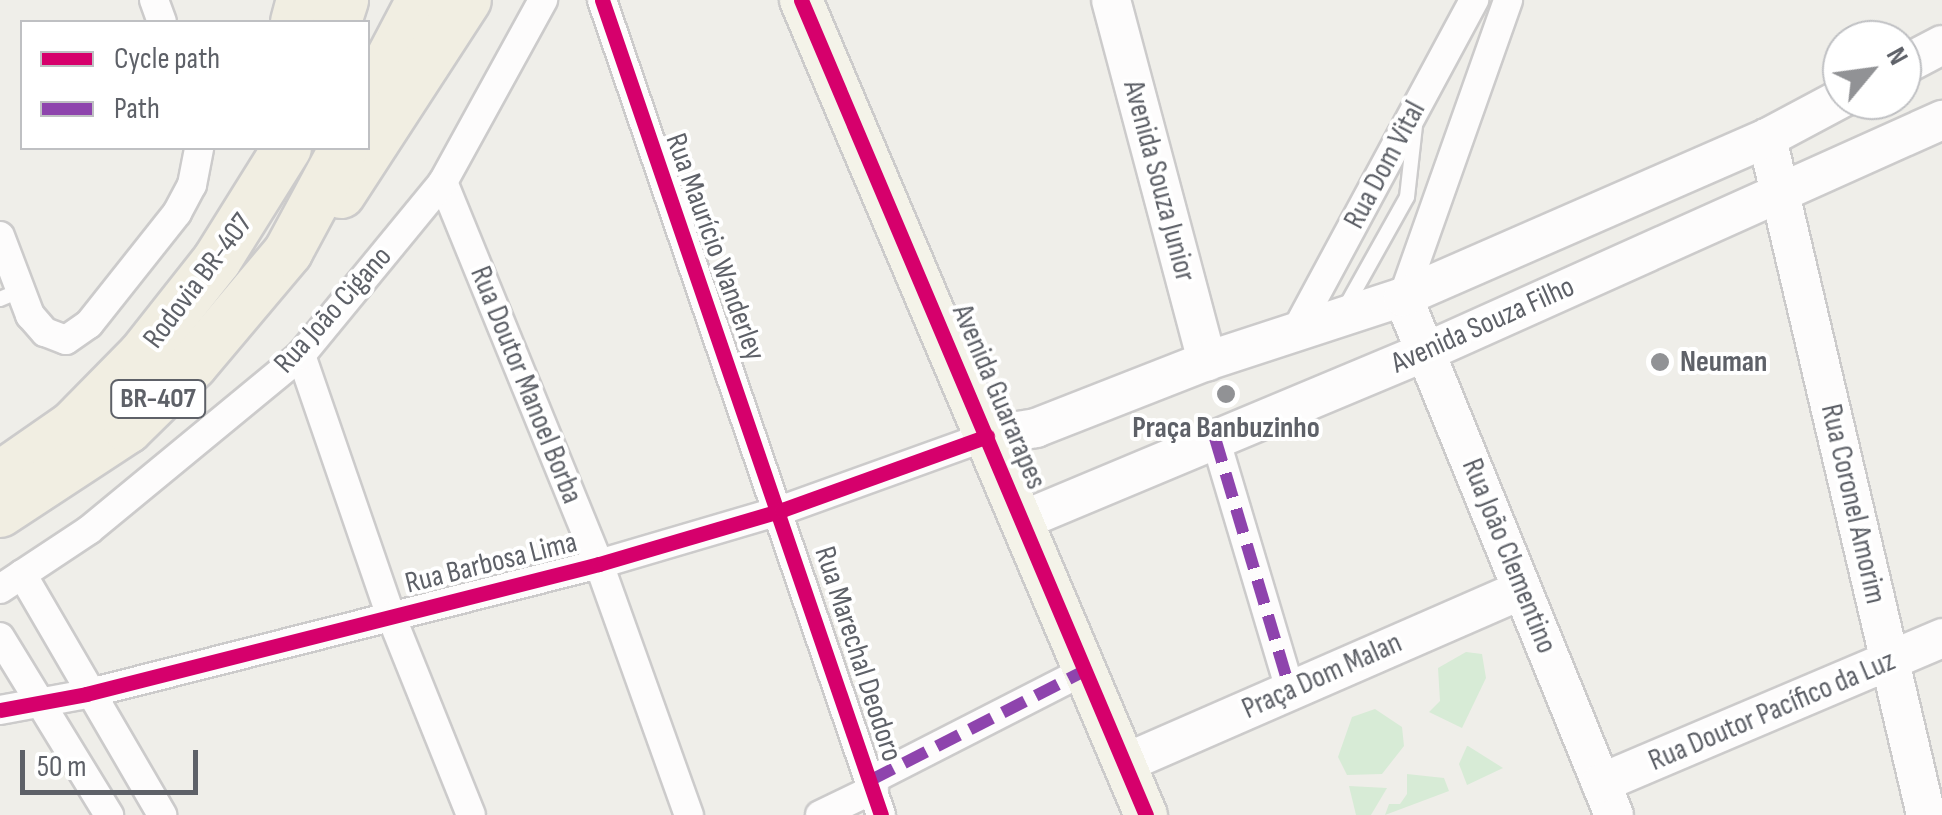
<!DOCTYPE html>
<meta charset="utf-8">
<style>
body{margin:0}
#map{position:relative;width:1942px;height:815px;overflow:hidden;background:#efeee9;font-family:"Sofia Sans Condensed",sans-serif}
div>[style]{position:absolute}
.green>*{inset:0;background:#d7ebd6}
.roads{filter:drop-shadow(2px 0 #cccbcb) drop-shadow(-2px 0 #cccbcb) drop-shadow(0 2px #cccbcb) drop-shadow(0 -2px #cccbcb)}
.lane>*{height:14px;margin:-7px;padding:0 7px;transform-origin:7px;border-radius:7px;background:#fdfcfc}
.street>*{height:28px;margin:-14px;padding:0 14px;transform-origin:14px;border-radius:14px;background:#fdfcfc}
.secondary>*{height:38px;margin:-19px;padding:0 19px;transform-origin:19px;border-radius:19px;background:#fdfcfc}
.primary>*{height:42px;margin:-21px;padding:0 21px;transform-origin:21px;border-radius:21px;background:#f4f3e9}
.highway>*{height:48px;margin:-24px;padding:0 24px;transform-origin:24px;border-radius:24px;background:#f1eee2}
.quiet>*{height:12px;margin-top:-6px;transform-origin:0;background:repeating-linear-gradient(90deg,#8e44ad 0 25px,transparent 0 37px)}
.cycleway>*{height:15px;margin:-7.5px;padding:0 7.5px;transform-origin:7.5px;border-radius:7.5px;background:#d6006c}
.dots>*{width:28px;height:28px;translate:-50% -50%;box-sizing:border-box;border:5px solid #fff;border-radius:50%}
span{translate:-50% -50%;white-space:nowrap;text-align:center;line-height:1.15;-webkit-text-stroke:8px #fff;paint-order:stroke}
.shield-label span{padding:2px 8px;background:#fff;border:2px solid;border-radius:8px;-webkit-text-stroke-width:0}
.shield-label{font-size:28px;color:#5e6168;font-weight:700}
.street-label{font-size:30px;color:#5e6168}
.poi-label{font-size:30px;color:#5e6168;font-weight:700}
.left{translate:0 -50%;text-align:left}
.legend{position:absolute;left:20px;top:20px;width:350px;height:130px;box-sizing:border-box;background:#fff;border:2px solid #bfc0c3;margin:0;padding:12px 18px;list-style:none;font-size:30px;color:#5e6168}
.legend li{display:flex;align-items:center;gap:20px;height:50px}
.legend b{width:50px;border:2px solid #bfc0c3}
.north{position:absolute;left:1822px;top:20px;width:100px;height:100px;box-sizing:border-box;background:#fff;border:2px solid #bfc0c3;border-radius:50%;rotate:61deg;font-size:28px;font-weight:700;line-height:40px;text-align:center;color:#5e6168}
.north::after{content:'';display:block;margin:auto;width:35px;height:45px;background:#919295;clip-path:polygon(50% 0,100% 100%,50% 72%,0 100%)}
.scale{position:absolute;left:20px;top:750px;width:178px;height:45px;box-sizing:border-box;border:5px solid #5e6168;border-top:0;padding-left:12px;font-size:30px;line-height:35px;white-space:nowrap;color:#5e6168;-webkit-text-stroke:8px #fff;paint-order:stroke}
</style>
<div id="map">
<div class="green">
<div style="clip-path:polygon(1466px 652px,1482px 654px,1486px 678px,1462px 728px,1429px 712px,1440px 701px,1438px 668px)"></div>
<div style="clip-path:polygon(1375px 709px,1402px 727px,1404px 746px,1382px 774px,1347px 775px,1338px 757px,1352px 717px)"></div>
<div style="clip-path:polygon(1467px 746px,1468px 746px,1503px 768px,1467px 785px,1459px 764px)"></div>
<div style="clip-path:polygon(1407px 774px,1444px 778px,1449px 791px,1385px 815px,1389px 804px,1400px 804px,1407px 794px)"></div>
<div style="clip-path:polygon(1349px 786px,1387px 788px,1371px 815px,1356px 815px)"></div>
</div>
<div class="roads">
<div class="lane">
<div style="left:0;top:299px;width:23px;rotate:-23deg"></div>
<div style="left:1345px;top:308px;width:127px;rotate:-60.8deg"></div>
<div style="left:1407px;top:197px;width:71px;rotate:-83.6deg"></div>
</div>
<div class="street">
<div style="left:154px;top:0;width:23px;rotate:70deg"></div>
<div style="left:602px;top:0;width:861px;rotate:71.1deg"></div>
<div style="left:443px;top:182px;width:413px;rotate:67.8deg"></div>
<div style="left:599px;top:564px;width:267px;rotate:70.3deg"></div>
<div style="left:0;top:236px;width:85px;rotate:69.2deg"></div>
<div style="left:30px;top:315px;width:23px;rotate:49deg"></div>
<div style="left:45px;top:332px;width:22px;rotate:21deg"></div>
<div style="left:66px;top:340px;width:28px;rotate:-35deg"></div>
<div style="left:89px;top:324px;width:142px;rotate:-51.6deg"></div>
<div style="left:177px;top:213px;width:32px;rotate:-62deg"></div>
<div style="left:192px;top:185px;width:38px;rotate:-79deg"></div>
<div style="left:1403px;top:297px;width:315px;rotate:-70.5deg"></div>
<div style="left:1297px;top:329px;width:374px;rotate:-61.7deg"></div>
<div style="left:301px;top:355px;width:276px;rotate:71deg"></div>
<div style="left:391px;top:616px;width:214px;rotate:68.1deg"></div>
<div style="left:1215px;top:438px;width:262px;rotate:73.4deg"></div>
<div style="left:22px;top:574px;width:279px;rotate:59.8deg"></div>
<div style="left:0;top:589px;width:107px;rotate:-33.5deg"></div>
<div style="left:89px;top:530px;width:275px;rotate:-39.5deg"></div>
<div style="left:301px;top:355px;width:224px;rotate:-50.6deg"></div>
<div style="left:443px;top:182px;width:208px;rotate:-61.2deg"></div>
<div style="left:0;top:637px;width:209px;rotate:58.5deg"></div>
<div style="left:0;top:710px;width:87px;rotate:-10.5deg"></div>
<div style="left:86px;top:694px;width:529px;rotate:-14.22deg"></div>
<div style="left:599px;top:564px;width:191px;rotate:-16.4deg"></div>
<div style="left:782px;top:510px;width:218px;rotate:-19.8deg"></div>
<div style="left:871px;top:780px;width:237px;rotate:-27.1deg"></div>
<div style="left:820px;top:815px;width:60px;rotate:-25.7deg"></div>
</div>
<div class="secondary">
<div style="left:1111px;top:0;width:374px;rotate:75.1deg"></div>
<div style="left:1902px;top:66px;width:45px;rotate:-27.7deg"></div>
<div style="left:1767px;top:138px;width:695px;rotate:76.78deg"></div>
<div style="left:1403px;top:297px;width:559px;rotate:67.84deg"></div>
<div style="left:987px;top:436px;width:50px;rotate:-9.3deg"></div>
<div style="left:1036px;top:428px;width:184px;rotate:-21.4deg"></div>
<div style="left:1207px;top:361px;width:206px;rotate:-18.1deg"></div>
<div style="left:1403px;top:297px;width:397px;rotate:-23.6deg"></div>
<div style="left:1767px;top:138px;width:85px;rotate:-28.1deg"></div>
<div style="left:1021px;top:521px;width:441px;rotate:-22.7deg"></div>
<div style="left:1428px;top:351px;width:564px;rotate:-24.2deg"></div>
<div style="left:1123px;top:764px;width:435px;rotate:-23.6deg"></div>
<div style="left:1601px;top:783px;width:371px;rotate:-23deg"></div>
</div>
<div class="primary">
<div style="left:801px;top:0;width:885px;rotate:67.06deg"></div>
</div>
<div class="highway">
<div style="left:295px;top:22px;width:23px;rotate:-75deg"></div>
<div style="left:337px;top:22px;width:23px;rotate:-72deg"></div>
<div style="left:369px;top:99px;width:112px;rotate:-62.3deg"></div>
<div style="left:341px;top:194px;width:231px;rotate:-57deg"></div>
<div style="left:0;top:476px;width:89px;rotate:-34.9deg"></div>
<div style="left:73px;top:425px;width:98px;rotate:-45.4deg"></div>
<div style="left:142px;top:355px;width:121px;rotate:-51.7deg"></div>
<div style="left:217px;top:260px;width:132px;rotate:-58deg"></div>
<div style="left:0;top:513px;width:153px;rotate:-33.3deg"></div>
<div style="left:128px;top:429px;width:91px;rotate:-44.6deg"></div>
<div style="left:193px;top:365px;width:148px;rotate:-49.9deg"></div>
<div style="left:288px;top:252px;width:118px;rotate:-61.7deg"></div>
</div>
</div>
<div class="quiet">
<div style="left:1215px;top:438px;width:262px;rotate:73.4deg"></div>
<div style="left:871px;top:780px;width:237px;rotate:-27.1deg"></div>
</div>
<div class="cycleway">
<div style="left:602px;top:0;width:861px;rotate:71.1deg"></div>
<div style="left:801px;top:0;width:885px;rotate:67.06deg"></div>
<div style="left:0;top:710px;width:87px;rotate:-10.5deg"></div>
<div style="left:86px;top:694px;width:529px;rotate:-14.22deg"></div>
<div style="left:599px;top:564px;width:191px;rotate:-16.4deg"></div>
<div style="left:782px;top:510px;width:218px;rotate:-19.8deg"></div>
</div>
<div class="dots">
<div style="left:1660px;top:362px;background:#919295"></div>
<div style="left:1226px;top:394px;background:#919295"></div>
</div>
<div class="shield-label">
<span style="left:158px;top:399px">BR-407</span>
</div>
<div class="street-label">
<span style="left:1385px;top:165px;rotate:-62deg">Rua Dom Vital</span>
<span style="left:1159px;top:181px;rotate:75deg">Avenida Souza Junior</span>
<span style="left:715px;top:247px;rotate:70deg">Rua Maurício Wanderley</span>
<span style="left:198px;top:281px;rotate:-53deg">Rodovia BR-407</span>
<span style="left:333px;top:310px;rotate:-48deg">Rua João Cigano</span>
<span style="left:1483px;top:325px;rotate:-24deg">Avenida Souza Filho</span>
<span style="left:526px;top:385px;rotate:68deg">Rua Doutor Manoel Borba</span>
<span style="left:999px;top:397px;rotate:67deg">Avenida Guararapes</span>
<span style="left:1853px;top:504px;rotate:77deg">Rua Coronel Amorim</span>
<span style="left:1509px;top:556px;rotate:68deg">Rua João Clementino</span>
<span style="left:491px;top:563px;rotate:-14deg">Rua Barbosa Lima</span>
<span style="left:858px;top:654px;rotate:72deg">Rua Marechal Deodoro</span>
<span style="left:1322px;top:676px;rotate:-24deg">Praça Dom Malan</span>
<span style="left:1772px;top:711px;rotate:-23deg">Rua Doutor Pacífico da Luz</span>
</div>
<div class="poi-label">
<span class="left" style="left:1680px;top:362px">Neuman</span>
<span style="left:1226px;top:428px">Praça Banbuzinho</span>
</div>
<ul class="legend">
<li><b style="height:12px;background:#d6006c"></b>Cycle path</li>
<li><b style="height:12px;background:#8e44ad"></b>Path</li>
</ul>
<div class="north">N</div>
<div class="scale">50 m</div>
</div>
